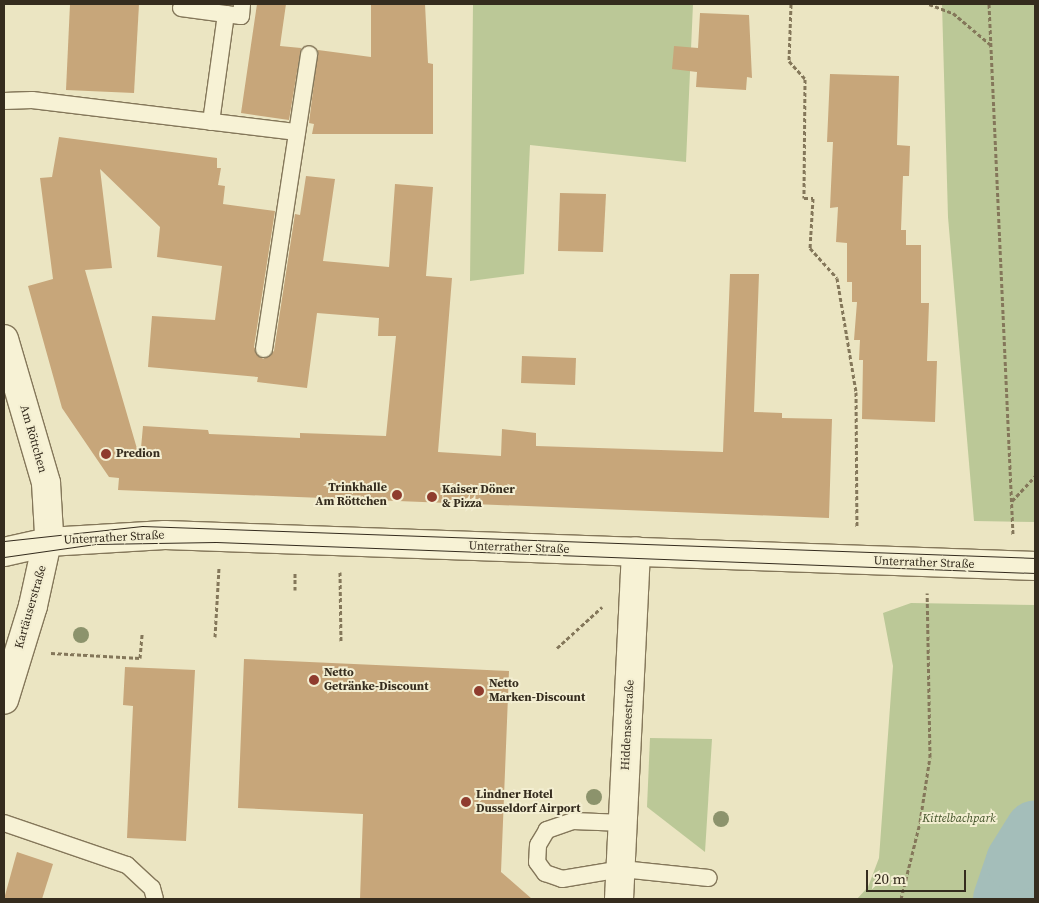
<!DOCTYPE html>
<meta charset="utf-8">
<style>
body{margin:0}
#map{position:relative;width:1039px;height:903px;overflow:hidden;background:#ebe5c2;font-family:"Source Serif 4",serif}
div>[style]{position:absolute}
.green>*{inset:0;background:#bbc897}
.river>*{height:60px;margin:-30px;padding:0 30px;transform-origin:30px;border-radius:30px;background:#a4beba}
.building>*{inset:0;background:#c7a67a}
.path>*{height:3px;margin-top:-1.5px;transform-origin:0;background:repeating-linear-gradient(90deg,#84775a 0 4px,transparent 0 6.5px)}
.roads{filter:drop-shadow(1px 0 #84775a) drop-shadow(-1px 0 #84775a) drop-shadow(0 1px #84775a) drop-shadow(0 -1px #84775a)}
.lane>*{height:16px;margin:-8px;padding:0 8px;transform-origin:8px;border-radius:8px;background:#f7f2d5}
.street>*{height:28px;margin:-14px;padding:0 14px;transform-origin:14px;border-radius:14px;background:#f7f2d5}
.secondary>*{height:28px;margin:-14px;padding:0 14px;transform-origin:14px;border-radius:14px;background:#f7f2d5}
.tram>*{height:1px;margin:-0.5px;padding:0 0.5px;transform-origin:0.5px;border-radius:0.5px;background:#352c1e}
.trees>*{width:16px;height:16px;margin:-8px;border-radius:50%;background:#8c936c}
.dots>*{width:14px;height:14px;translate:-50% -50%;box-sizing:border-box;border:2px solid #f3eed1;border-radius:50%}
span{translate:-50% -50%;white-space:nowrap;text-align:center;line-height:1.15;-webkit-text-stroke:4px #f3eed1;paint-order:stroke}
.street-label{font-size:12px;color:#352c1e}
.poi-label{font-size:12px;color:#352c1e;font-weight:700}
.left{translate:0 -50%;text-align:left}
.right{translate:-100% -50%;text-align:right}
.park-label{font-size:12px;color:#3f5026;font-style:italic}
.frame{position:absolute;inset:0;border:5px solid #352c1e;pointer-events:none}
.scale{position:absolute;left:866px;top:870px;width:100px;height:22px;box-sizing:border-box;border:2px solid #352c1e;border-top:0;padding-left:6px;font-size:15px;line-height:18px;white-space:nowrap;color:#352c1e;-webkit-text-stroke:4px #f3eed1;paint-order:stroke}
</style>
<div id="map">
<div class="green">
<div style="clip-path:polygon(473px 4px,693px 4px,686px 162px,530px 145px,524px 274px,470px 281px)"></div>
<div style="clip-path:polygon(942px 4px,1035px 4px,1035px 522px,974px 521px,948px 217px)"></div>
<div style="clip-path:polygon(911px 603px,1035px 605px,1035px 899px,857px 899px,868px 887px,879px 858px,893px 666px,883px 613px)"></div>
<div style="clip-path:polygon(650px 738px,712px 739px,705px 852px,647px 807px)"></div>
</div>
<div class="river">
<div style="left:1003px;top:899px;width:40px;rotate:-71.1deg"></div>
<div style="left:1016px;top:861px;width:36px;rotate:-58deg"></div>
</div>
<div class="building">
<div style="clip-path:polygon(70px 4px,139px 4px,134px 93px,66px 90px)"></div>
<div style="clip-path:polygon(257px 4px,286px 4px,280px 46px,301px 48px,289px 120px,241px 113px)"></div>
<div style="clip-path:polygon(371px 4px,425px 4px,428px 63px,433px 64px,433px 134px,312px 134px,314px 124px,309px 123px,318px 50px,371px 57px)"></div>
<div style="clip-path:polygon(700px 13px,749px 15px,752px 78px,747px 77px,746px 90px,696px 87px,697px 72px,672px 69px,674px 46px,698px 48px)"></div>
<div style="clip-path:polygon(830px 74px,899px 76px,897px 145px,910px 146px,909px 176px,903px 176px,901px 230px,906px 230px,906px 245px,921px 245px,921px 303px,929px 303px,927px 361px,937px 361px,935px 422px,862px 419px,863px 360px,859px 360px,860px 340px,854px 340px,857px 302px,852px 302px,852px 282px,847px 282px,847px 243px,836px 242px,838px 207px,830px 208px,833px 142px,827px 142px)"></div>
<div style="clip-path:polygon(evenodd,59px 137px,217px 158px,217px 168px,221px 168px,218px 185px,225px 186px,223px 204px,275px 211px,254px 347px,263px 359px,274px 351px,295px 214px,300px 215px,306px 176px,335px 179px,323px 261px,389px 267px,395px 184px,433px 187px,426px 276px,452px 278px,438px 452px,501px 456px,502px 429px,536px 433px,536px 446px,723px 452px,730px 274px,759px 274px,754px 412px,782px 413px,782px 418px,832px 419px,829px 518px,118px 490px,119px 478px,109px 477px,62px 408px,28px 286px,53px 279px,40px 178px,52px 177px,59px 137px,100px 169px,160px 227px,157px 257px,222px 266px,215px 320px,152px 316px,148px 367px,258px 377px,257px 382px,307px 388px,317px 313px,379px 318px,378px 336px,396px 336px,386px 436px,300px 433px,300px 438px,209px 434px,208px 430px,143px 426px,140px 459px,85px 270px,112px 268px,100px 169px)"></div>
<div style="clip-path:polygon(560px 193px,606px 194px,603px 252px,558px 251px)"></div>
<div style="clip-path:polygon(522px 356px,576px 358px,575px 385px,521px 383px)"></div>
<div style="clip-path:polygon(244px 659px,509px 671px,501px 872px,532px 899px,360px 899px,363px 814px,238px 808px)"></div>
<div style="clip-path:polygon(125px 667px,195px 670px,186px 841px,127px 838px,133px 706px,123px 705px)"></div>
<div style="clip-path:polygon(17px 852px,53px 864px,42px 899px,4px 899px)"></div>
</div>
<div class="path">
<div style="left:791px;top:4px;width:57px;rotate:92deg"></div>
<div style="left:789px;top:61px;width:24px;rotate:48deg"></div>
<div style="left:805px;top:79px;width:119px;rotate:90.5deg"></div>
<div style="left:804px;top:198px;width:9px"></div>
<div style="left:813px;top:198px;width:50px;rotate:93.4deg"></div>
<div style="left:810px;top:248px;width:40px;rotate:48deg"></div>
<div style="left:837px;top:278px;width:116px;rotate:80.5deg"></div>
<div style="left:856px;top:392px;width:136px;rotate:89.6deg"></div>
<div style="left:929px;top:4px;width:26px;rotate:21deg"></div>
<div style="left:953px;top:13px;width:51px;rotate:40.2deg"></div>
<div style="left:989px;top:4px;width:532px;rotate:87.41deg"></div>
<div style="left:1012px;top:501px;width:34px;rotate:-47deg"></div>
<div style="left:340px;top:572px;width:69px;rotate:89.2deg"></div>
<div style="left:295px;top:590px;width:19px;rotate:-90deg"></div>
<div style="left:215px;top:637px;width:69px;rotate:-86.7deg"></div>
<div style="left:557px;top:648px;width:61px;rotate:-42.3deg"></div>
<div style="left:51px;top:653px;width:89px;rotate:3.2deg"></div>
<div style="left:140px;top:658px;width:24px;rotate:-85deg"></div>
<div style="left:901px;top:899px;width:79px;rotate:-76.1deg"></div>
<div style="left:920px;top:822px;width:66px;rotate:-81.3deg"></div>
<div style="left:930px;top:757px;width:164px;rotate:-91deg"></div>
</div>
<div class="roads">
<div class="lane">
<div style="left:181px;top:8px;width:45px;rotate:7.6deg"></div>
<div style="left:226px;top:14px;width:109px;rotate:97.9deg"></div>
<div style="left:226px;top:14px;width:15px;rotate:8deg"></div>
<div style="left:241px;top:16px;width:12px;rotate:-85deg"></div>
<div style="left:4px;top:101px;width:28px;rotate:-2deg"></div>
<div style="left:32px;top:100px;width:267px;rotate:6.9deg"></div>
<div style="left:264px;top:349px;width:298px;rotate:-81.3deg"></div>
<div style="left:4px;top:823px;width:130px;rotate:18.9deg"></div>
<div style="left:127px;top:865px;width:34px;rotate:43deg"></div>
<div style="left:152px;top:888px;width:11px;rotate:75deg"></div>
<div style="left:624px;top:823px;width:51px;rotate:-177.8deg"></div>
<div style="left:573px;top:821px;width:28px;rotate:161deg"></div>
<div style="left:547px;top:830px;width:17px;rotate:121deg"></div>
<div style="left:538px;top:845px;width:17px;rotate:93deg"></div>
<div style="left:537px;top:862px;width:14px;rotate:54deg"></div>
<div style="left:545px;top:873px;width:18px;rotate:19deg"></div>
<div style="left:562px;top:879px;width:61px;rotate:-9.5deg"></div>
<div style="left:622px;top:869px;width:87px;rotate:5.9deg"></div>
</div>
<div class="street">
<div style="left:4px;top:339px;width:150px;rotate:73.7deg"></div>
<div style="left:46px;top:483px;width:50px;rotate:86.6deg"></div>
<div style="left:49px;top:533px;width:75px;rotate:102.4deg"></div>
<div style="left:33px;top:606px;width:98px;rotate:107.1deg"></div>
<div style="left:619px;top:899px;width:348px;rotate:-87.2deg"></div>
</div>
<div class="secondary">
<div style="left:4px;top:552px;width:45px;rotate:-12.8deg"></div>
<div style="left:48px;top:542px;width:117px;rotate:-3.4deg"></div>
<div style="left:165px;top:535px;width:871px;rotate:2.04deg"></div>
</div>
</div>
<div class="tram">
<div style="left:4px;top:541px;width:139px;rotate:-6.2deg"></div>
<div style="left:142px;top:526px;width:894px;rotate:2.05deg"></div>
<div style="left:4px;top:557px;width:92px;rotate:-8.1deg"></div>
<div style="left:95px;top:544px;width:121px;rotate:-0.9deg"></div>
<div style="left:216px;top:542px;width:820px;rotate:2.17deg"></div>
</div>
<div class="trees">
<div style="left:81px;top:635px"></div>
<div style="left:594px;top:797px"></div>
<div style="left:721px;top:819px"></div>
</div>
<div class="dots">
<div style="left:106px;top:454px;background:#8f3c2e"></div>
<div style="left:397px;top:495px;background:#8f3c2e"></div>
<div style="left:432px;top:497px;background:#8f3c2e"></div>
<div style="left:314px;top:680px;background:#8f3c2e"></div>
<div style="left:479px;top:691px;background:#8f3c2e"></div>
<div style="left:466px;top:802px;background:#8f3c2e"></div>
</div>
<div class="street-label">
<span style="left:33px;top:439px;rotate:74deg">Am Röttchen</span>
<span style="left:114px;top:538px;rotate:-3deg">Unterrather Straße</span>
<span style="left:519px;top:548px;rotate:2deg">Unterrather Straße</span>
<span style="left:924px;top:563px;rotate:2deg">Unterrather Straße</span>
<span style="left:31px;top:607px;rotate:-74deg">Kartäuserstraße</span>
<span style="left:628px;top:725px;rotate:-87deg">Hiddenseestraße</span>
</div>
<div class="poi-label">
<span class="left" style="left:116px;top:454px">Predion</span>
<span class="right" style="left:387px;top:495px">Trinkhalle<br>Am Röttchen</span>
<span class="left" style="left:442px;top:497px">Kaiser Döner<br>&amp; Pizza</span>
<span class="left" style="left:324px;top:680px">Netto<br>Getränke-Discount</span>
<span class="left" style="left:489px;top:691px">Netto<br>Marken-Discount</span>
<span class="left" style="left:476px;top:802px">Lindner Hotel<br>Dusseldorf Airport</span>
</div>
<div class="park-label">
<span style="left:959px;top:819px">Kittelbachpark</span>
</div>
<div class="frame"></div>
<div class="scale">20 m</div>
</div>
